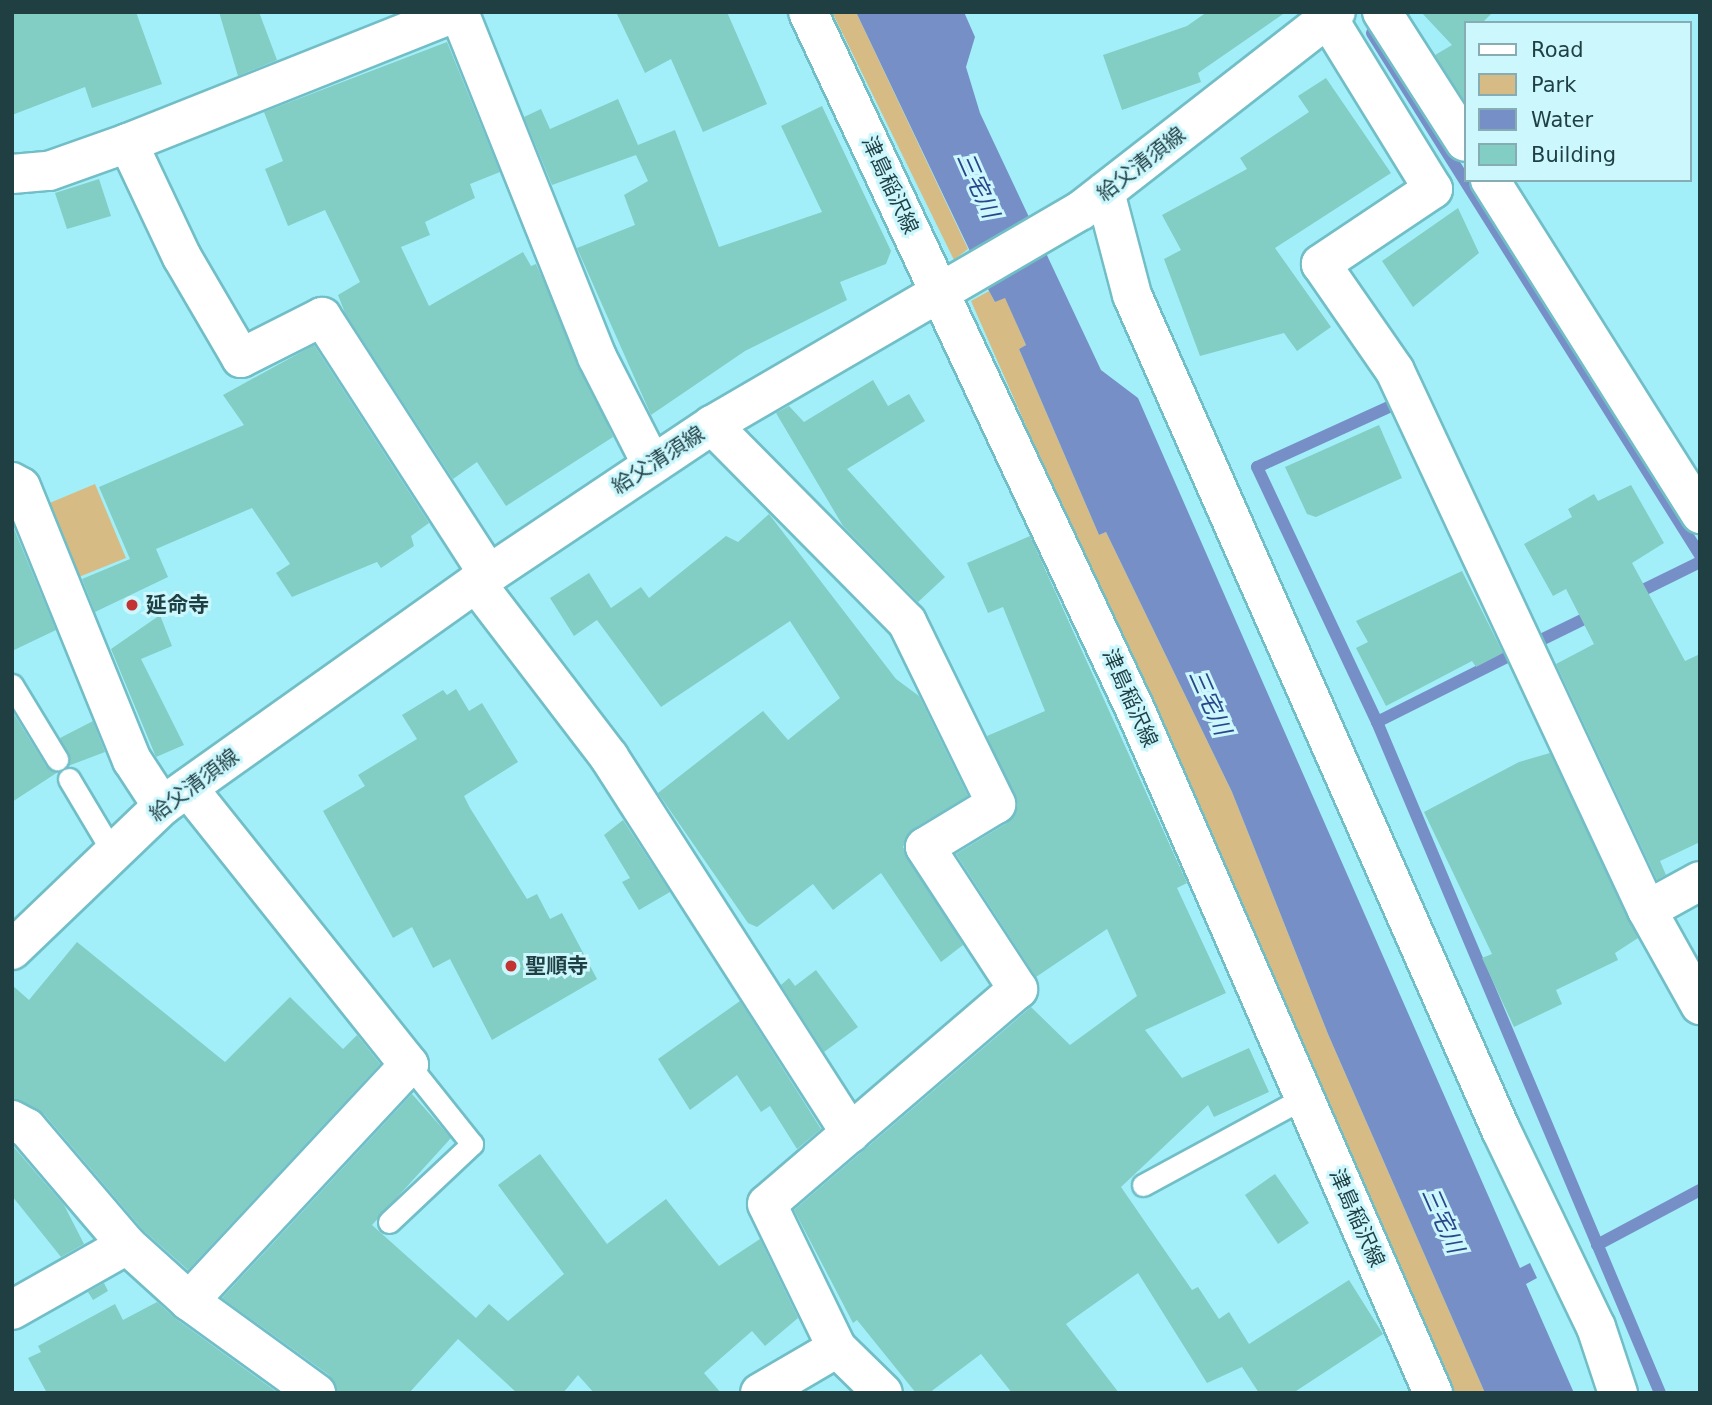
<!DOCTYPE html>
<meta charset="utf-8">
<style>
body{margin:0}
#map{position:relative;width:1712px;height:1405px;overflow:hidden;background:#a3eff9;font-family:"DejaVu Sans","Noto Sans JP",sans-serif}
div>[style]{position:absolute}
.green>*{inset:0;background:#d6bc84}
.water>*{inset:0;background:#778fc7}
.stream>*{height:12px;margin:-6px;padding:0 6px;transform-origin:6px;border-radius:6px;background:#778fc7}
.building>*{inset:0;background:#82cdc4}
.roads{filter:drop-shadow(2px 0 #72bec7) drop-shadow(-2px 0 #72bec7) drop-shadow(0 2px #72bec7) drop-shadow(0 -2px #72bec7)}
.lane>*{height:21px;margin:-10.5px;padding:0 10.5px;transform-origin:10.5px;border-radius:10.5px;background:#fff}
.street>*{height:38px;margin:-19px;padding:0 19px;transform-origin:19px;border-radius:19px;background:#fff}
.secondary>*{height:38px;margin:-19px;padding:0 19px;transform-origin:19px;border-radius:19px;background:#fff}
.dots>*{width:19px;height:19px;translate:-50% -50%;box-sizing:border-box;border:4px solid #cbf7fd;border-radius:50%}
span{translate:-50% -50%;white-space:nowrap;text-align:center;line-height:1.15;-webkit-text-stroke:6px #cbf7fd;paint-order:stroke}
.street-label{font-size:21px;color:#1f3f43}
.poi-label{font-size:21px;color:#1f3f43;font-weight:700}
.left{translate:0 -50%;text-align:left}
.water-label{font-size:23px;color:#2b458a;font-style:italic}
.frame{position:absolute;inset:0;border:14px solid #1f3f43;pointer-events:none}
.legend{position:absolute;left:1464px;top:21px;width:228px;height:161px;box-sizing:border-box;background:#cbf7fd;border:2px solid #86adb3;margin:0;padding:9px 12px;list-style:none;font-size:21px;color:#1f3f43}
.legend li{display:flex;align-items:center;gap:14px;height:35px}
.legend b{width:35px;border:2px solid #86adb3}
</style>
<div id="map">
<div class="green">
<div style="clip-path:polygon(832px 12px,856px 12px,968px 249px,954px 260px)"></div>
<div style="clip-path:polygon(989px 291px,995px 302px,1005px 297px,1026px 345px,1019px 349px,1099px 535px,1106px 532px,1232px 792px,1328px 1034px,1485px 1393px,1452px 1393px,971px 301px)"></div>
<div style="clip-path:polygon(95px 484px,126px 558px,69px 581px,40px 507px)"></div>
</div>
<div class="water">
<div style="clip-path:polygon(856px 12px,964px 12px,975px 37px,966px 67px,980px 113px,1101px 370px,1138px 398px,1520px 1268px,1530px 1263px,1537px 1278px,1526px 1284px,1574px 1393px,1485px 1393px,1328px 1034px,1232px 792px,1106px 532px,1099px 535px,1019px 349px,1026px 345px,1005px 298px,995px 302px,989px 291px)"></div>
</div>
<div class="stream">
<div style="left:1372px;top:33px;width:616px;rotate:57.86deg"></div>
<div style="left:1391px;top:406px;width:147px;rotate:155.5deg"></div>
<div style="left:1257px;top:467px;width:282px;rotate:64.8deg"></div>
<div style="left:1377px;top:722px;width:728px;rotate:67.13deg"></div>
<div style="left:1633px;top:595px;width:75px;rotate:-26.2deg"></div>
<div style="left:1541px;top:640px;width:59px;rotate:-26.1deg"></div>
<div style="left:1377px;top:722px;width:145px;rotate:-26.6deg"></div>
<div style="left:1597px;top:1245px;width:117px;rotate:-28.1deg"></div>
</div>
<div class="building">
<div style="clip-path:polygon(12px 12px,136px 12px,162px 84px,92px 108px,85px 87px,12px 115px)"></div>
<div style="clip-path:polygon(219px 12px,259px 12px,277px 60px,238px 76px)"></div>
<div style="clip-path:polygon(616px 12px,727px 12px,767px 104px,703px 132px,671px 59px,645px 73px)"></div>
<div style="clip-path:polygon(1207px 12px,1286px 12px,1198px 73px,1201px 82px,1122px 110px,1103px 55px,1187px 26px)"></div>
<div style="clip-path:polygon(1421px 12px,1493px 12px,1482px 23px,1465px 23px,1465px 102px,1435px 55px,1452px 45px)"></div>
<div style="clip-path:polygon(447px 42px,500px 172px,470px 184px,475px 198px,425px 222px,430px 235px,401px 247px,429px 306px,523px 252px,531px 266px,536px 264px,613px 437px,506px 506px,477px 462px,453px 479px,345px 313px,338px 295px,360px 282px,325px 210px,288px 226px,265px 169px,283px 161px,264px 112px)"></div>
<div style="clip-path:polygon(1326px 78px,1391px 173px,1275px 248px,1331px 327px,1297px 351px,1284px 333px,1200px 356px,1164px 259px,1181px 250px,1162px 215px,1247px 169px,1240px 158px,1309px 112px,1298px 96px)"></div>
<div style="clip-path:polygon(618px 99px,638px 145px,675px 130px,719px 247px,822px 212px,781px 126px,822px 106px,891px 251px,886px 264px,840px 282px,847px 300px,745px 351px,651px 415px,577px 248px,635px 225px,624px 195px,648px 181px,636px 155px,552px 185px,524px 117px,541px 109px,550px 129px)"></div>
<div style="clip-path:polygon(99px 179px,111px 216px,67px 229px,55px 193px)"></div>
<div style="clip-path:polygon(1458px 208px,1479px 253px,1413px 307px,1382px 261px)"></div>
<div style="clip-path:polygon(314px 345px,429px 523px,411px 536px,414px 546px,381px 568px,377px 562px,292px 597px,276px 573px,290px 564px,252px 508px,156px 549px,168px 577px,95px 612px,82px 579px,130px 559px,99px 487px,244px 425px,223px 395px)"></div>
<div style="clip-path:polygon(873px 380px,888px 406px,909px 394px,925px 421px,847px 469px,945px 577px,918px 602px,843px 526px,776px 413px,789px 406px,804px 422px)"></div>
<div style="clip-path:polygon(1379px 425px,1402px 478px,1316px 517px,1307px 514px,1285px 467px)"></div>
<div style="clip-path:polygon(1631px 485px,1664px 543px,1632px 563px,1685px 661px,1700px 654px,1700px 842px,1660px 861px,1666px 875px,1657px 880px,1556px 664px,1594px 644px,1566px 589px,1553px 596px,1524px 544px,1572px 517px,1568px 509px,1594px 494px,1598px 501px)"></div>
<div style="clip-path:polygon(769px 514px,896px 679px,919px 696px,968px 796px,913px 829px,903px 847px,963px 945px,941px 962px,881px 873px,833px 910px,813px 884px,757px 927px,748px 923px,658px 793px,763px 711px,788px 740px,840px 698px,790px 621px,661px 707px,597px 620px,574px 636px,550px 598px,589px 573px,611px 608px,641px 587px,649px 598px,726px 536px,738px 542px)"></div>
<div style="clip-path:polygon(12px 524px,56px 630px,12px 651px)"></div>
<div style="clip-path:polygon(1030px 536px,1187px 883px,1177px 888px,1226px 993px,1145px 1030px,1182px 1078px,1249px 1048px,1269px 1092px,1214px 1117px,1208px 1105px,1121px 1187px,1192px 1290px,1198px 1287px,1219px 1319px,1229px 1312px,1249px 1344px,1349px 1280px,1383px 1334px,1293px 1393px,1259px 1393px,1242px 1367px,1207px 1383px,1138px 1273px,1066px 1324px,1119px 1393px,1012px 1393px,981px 1354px,929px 1393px,916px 1393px,857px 1320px,853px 1323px,794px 1210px,1031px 1007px,1070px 1045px,1137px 996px,1107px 929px,1036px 977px,956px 854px,1007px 823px,1018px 805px,987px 736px,1045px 711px,1003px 607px,988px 613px,967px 563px)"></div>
<div style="clip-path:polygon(1462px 571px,1503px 653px,1476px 667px,1472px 661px,1386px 706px,1356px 648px,1368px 642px,1356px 621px)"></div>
<div style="clip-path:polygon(160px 615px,172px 646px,141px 659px,184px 745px,156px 757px,111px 649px)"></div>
<div style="clip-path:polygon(456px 689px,469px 711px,482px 703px,518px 762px,464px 796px,470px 808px,527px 899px,537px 894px,550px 919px,562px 913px,597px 979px,492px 1040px,450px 959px,433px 968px,412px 927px,393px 938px,323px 811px,365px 786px,358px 775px,417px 739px,402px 715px,443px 690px,447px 695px)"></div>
<div style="clip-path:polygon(12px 711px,46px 766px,58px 772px,12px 802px)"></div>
<div style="clip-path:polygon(93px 721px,105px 752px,68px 766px,60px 738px)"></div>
<div style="clip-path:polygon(1550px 753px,1638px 938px,1615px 953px,1618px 960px,1556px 990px,1562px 1004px,1514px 1027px,1482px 958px,1492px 954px,1424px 812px,1519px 762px)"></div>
<div style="clip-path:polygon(623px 820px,670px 892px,639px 910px,622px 882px,630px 878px,604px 835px)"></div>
<div style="clip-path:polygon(77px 942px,225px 1062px,290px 997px,343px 1049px,357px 1035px,380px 1064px,188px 1270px,143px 1230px,44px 1114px,12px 1098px,12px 985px,29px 1000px)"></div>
<div style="clip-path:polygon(816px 970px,858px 1027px,824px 1052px,781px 985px,789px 978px,795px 986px)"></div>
<div style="clip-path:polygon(740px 1001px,821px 1129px,797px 1149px,770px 1106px,761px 1112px,737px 1075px,690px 1110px,658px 1059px)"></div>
<div style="clip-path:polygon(412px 1094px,451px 1138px,372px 1225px,476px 1318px,489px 1304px,508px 1321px,564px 1274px,498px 1185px,540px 1154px,607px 1244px,666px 1199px,719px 1266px,760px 1239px,798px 1318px,765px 1346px,752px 1331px,704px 1373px,721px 1393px,594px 1393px,578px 1375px,563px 1393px,517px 1393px,458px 1339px,409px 1393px,337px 1393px,329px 1375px,222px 1298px)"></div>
<div style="clip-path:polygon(12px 1145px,64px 1205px,84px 1244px,61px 1257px,12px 1196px)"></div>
<div style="clip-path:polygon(1275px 1174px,1309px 1223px,1278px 1244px,1245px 1195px)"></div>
<div style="clip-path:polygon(104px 1283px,108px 1291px,93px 1300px,88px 1292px)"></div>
<div style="clip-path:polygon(157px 1302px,176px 1319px,278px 1393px,47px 1393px,28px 1358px,41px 1352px,38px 1346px,115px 1304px,123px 1320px)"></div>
</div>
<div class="roads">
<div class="lane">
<div style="left:12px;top:685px;width:87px;rotate:58.7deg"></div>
<div style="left:69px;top:779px;width:84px;rotate:59.2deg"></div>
<div style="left:1143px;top:1185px;width:184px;rotate:-28.5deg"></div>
<div style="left:389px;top:1222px;width:114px;rotate:-43.2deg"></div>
<div style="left:472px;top:1144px;width:101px;rotate:-128.6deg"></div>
</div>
<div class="street">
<div style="left:459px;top:12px;width:372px;rotate:68.2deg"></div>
<div style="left:597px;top:357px;width:119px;rotate:63deg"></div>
<div style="left:1324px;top:12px;width:208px;rotate:58.4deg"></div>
<div style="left:1433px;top:189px;width:135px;rotate:146.2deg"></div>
<div style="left:1321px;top:264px;width:130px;rotate:55.3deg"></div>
<div style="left:1395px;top:371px;width:595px;rotate:64.94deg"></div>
<div style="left:1647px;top:910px;width:109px;rotate:60.8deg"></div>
<div style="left:1382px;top:12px;width:154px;rotate:57.4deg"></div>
<div style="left:128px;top:143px;width:126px;rotate:64.7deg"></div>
<div style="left:182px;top:257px;width:117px;rotate:59.7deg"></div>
<div style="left:241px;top:358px;width:91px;rotate:-26.8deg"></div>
<div style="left:322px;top:317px;width:306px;rotate:57.1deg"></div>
<div style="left:12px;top:174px;width:37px;rotate:-5deg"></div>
<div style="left:49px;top:171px;width:84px;rotate:-19.5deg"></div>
<div style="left:128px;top:143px;width:355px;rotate:-21.7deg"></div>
<div style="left:1490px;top:180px;width:395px;rotate:57.8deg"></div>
<div style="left:1105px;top:192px;width:106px;rotate:75.3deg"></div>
<div style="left:1132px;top:295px;width:913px;rotate:66.16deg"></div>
<div style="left:1501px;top:1130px;width:219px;rotate:64.3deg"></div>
<div style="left:1596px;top:1327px;width:70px;rotate:71.6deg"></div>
<div style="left:712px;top:425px;width:277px;rotate:45.3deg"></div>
<div style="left:907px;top:622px;width:203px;rotate:63.9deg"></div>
<div style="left:996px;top:804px;width:83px;rotate:148.8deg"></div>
<div style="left:925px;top:847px;width:170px;rotate:56.8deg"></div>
<div style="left:1018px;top:989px;width:330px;rotate:139.4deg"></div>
<div style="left:767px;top:1204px;width:160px;rotate:64.1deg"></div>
<div style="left:837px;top:1348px;width:64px;rotate:44.4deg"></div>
<div style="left:12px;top:482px;width:10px;rotate:29deg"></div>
<div style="left:21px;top:487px;width:295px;rotate:67.9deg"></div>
<div style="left:132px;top:760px;width:55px;rotate:56.9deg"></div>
<div style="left:476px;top:583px;width:219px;rotate:52.6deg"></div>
<div style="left:609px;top:757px;width:447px;rotate:57.3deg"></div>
<div style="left:188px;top:788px;width:354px;rotate:51.4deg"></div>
<div style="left:409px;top:1065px;width:323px;rotate:133deg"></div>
<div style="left:1647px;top:910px;width:60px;rotate:-28.7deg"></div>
<div style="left:12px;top:1120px;width:17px;rotate:28deg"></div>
<div style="left:27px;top:1128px;width:154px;rotate:49.5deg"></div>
<div style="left:127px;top:1245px;width:84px;rotate:42.1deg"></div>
<div style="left:189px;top:1301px;width:157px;rotate:35.9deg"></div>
<div style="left:12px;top:1310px;width:132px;rotate:-29.5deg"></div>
<div style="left:760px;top:1393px;width:89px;rotate:-30.3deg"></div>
</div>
<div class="secondary">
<div style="left:808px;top:12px;width:770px;rotate:64.87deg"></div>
<div style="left:1135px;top:709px;width:746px;rotate:66.46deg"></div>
<div style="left:12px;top:950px;width:208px;rotate:-43.8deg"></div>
<div style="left:162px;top:806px;width:385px;rotate:-35.4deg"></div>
<div style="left:476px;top:583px;width:284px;rotate:-33.8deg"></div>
<div style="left:712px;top:425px;width:426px;rotate:-30.2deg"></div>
<div style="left:1080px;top:211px;width:324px;rotate:-37.9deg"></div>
</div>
</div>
<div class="dots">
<div style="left:132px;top:605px;background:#c23332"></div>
<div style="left:511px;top:966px;background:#c23332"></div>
</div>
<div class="street-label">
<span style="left:1141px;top:164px;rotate:-38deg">給父清須線</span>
<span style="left:890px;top:185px;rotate:65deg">津島稲沢線</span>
<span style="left:658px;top:460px;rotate:-33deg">給父清須線</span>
<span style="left:1130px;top:698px;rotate:66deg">津島稲沢線</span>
<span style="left:194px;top:785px;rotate:-37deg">給父清須線</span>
<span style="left:1357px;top:1218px;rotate:66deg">津島稲沢線</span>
</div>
<div class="poi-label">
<span class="left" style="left:146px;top:605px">延命寺</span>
<span class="left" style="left:525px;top:966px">聖順寺</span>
</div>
<div class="water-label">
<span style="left:978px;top:185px;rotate:66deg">三宅川</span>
<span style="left:1210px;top:702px;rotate:66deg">三宅川</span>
<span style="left:1443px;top:1220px;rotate:66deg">三宅川</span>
</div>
<div class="frame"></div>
<ul class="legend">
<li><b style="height:9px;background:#fff"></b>Road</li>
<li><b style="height:19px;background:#d6bc84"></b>Park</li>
<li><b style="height:19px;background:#778fc7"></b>Water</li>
<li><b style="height:19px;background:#82cdc4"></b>Building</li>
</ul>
</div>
